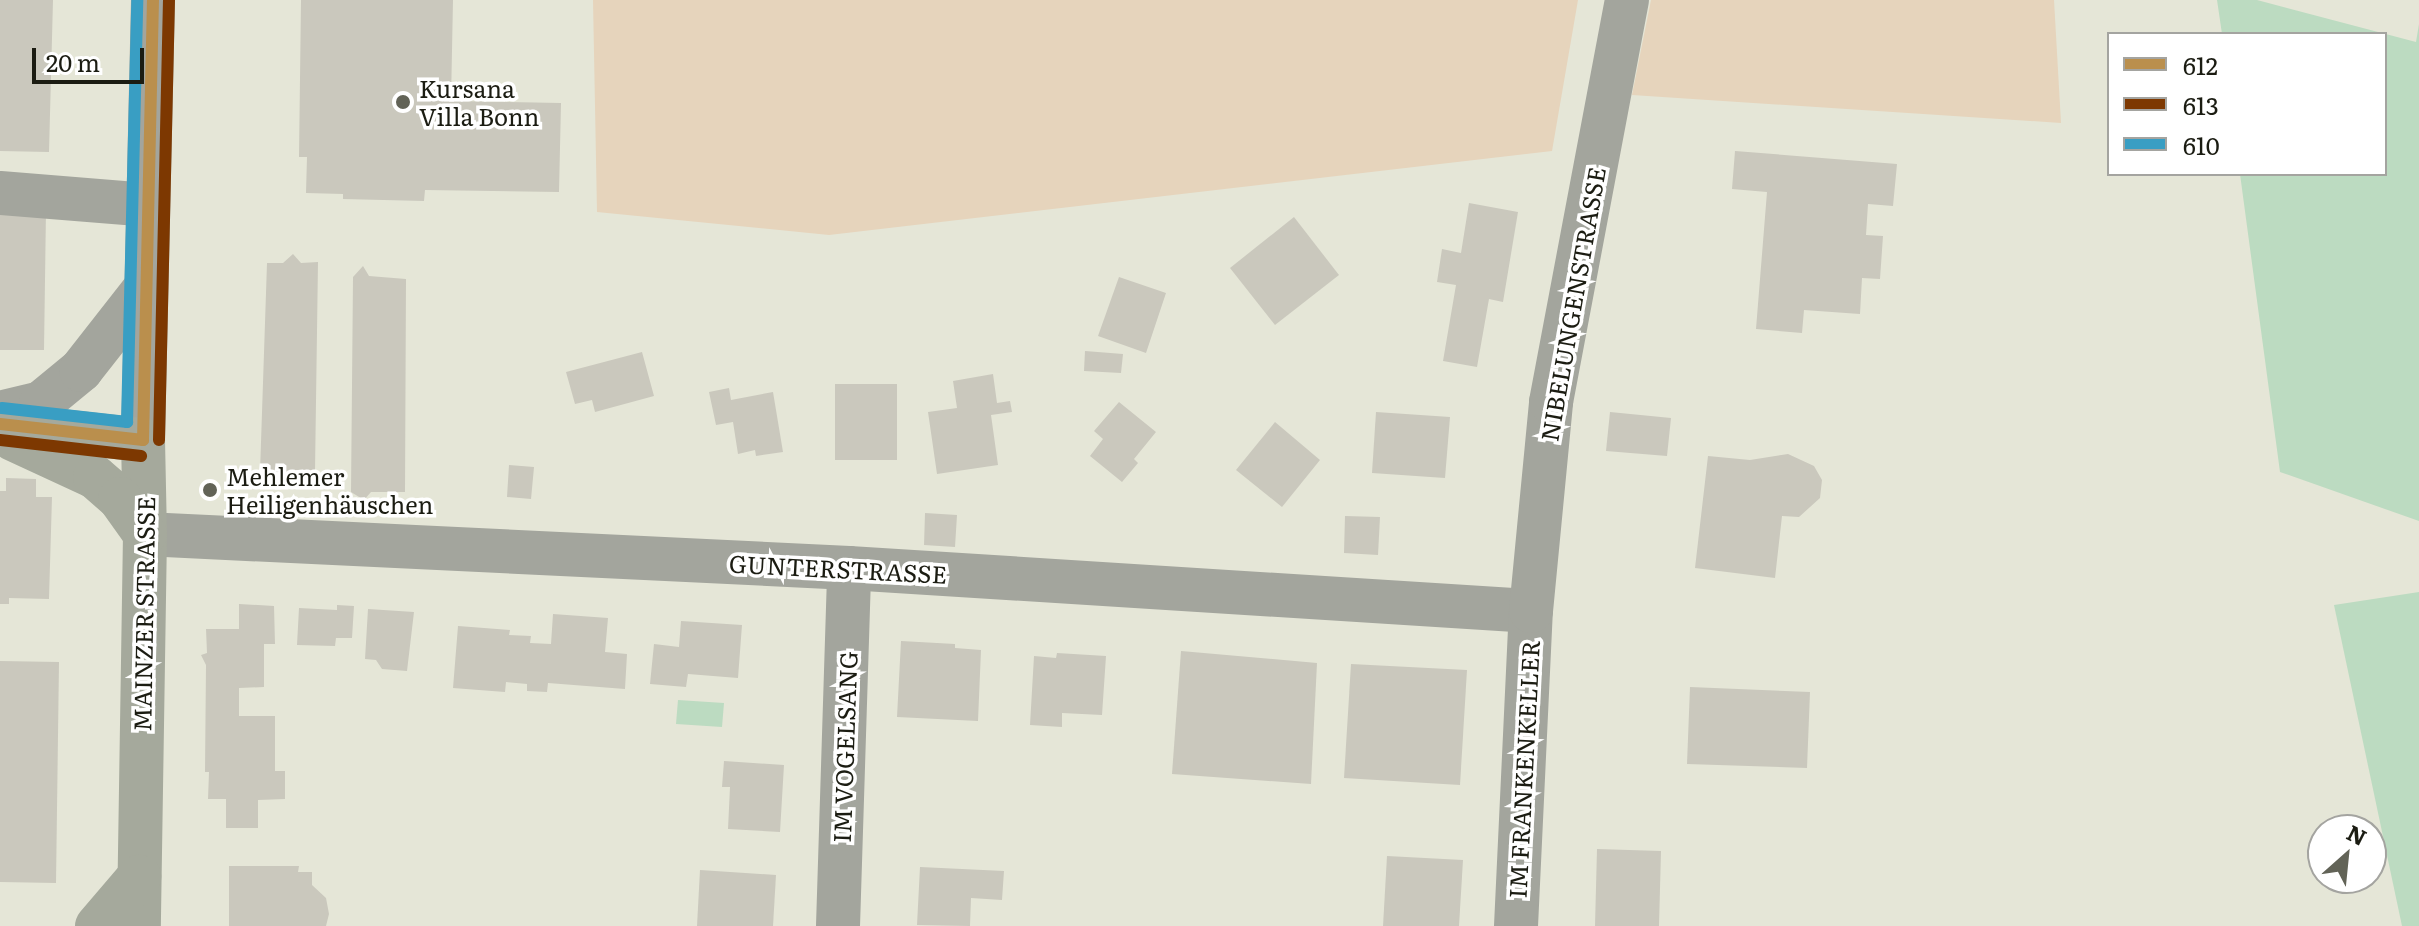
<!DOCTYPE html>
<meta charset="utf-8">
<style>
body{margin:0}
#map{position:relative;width:2419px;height:926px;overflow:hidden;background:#e5e6d7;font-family:Literata,serif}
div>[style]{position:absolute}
.green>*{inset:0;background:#e6d4bc}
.water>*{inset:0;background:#bcdbc1}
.building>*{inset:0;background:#cac8bd}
.minor>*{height:44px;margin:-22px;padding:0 22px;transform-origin:22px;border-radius:22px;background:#a3a59d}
.major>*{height:44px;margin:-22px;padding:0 22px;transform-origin:22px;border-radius:22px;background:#a5a99c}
.bus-1>*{height:12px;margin:-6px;padding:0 6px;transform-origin:6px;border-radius:6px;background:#ba8f4d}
.bus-2>*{height:12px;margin:-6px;padding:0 6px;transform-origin:6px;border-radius:6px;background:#7d3801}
.bus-3>*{height:12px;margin:-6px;padding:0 6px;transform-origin:6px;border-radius:6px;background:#399ec3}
.dots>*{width:22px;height:22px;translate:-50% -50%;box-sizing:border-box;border:4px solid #fff;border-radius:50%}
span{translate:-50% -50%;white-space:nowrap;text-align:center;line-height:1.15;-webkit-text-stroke:7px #fff;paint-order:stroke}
.poi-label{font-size:24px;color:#1b1c12}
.left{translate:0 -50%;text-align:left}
.street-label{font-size:24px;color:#1b1c12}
.legend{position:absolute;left:2107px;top:32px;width:280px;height:144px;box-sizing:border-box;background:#fff;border:2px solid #a4a4a0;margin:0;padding:10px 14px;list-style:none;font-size:24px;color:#1b1c12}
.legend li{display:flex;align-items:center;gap:16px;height:40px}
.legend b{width:40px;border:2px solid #a4a4a0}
.north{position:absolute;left:2307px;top:814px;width:80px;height:80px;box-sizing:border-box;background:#fff;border:2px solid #a4a4a0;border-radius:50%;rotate:27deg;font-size:22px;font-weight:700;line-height:32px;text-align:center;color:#1b1c12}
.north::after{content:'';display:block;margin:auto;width:28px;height:36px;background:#626357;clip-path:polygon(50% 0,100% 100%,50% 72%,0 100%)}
.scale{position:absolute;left:32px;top:48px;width:112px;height:36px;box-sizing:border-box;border:4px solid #1b1c12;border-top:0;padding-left:10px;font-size:24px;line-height:28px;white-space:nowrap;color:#1b1c12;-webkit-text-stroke:6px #fff;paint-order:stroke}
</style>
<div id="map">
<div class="green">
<div style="clip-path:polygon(593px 0,1578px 0,1552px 151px,829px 235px,597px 212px)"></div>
<div style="clip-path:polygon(1651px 0,2054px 0,2061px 123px,1632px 95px)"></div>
</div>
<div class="water">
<div style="clip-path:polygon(2217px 0,2257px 0,2416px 42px,2419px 24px,2419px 521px,2280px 472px,2240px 174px,2385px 174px,2385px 34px,2222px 34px)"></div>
<div style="clip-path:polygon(2419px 592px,2419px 926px,2402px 926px,2334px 605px)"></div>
<div style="clip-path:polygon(678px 700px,724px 703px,722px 727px,676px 724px)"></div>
</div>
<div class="building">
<div style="clip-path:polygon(0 0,53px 0,49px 152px,0 151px)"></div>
<div style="clip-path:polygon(301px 0,453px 0,451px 101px,561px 103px,559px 192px,425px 190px,424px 201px,343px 199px,343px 194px,306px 193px,307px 157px,299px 157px)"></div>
<div style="clip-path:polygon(1735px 151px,1897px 164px,1893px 206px,1868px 204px,1866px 235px,1883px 236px,1880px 279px,1862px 278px,1860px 314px,1804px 310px,1802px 333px,1756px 329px,1767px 192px,1732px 189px)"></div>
<div style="clip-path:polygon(1469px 203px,1518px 212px,1503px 302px,1489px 299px,1477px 367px,1443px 361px,1456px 285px,1437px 282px,1442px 249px,1461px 253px)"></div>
<div style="clip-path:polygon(0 209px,46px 210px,44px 350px,0 350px)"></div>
<div style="clip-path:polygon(1294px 217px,1339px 275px,1275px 325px,1230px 268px)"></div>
<div style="clip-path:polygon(293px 254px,301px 263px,318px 262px,315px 471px,298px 473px,290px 481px,282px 473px,260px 472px,267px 263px,283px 263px)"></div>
<div style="clip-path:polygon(363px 266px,369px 276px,406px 279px,405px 492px,371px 492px,364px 500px,351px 492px,353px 277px)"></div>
<div style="clip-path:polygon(1119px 277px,1166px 293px,1146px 353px,1098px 336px)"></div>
<div style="clip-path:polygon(1085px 351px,1123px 354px,1121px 373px,1084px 371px)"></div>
<div style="clip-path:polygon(642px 352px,654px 396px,595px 412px,592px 400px,575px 404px,566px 372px)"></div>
<div style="clip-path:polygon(993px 374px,997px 403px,1010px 401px,1012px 412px,991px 415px,998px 465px,937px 474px,928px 412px,957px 408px,953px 381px)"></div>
<div style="clip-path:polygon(835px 384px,897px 384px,897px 460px,835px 460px)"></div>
<div style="clip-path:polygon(729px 388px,731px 400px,773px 392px,783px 452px,756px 456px,755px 450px,738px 454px,733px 422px,716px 425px,709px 392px)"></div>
<div style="clip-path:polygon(1119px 402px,1156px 432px,1134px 459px,1138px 463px,1122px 482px,1090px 456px,1103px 439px,1094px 431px)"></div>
<div style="clip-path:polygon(1376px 412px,1450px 417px,1445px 478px,1372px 473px)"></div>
<div style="clip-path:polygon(1610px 412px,1671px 418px,1667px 456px,1606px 451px)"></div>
<div style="clip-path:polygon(1275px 422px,1320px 460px,1282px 507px,1236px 470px)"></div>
<div style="clip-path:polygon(1788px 454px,1814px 466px,1822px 480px,1820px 498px,1799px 517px,1782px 516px,1775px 578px,1695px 568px,1708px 456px,1750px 460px)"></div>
<div style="clip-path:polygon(509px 465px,534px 467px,531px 499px,507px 497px)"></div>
<div style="clip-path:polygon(6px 478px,36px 479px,36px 497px,52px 497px,49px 599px,9px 598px,9px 604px,0 604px,0 491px,6px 491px)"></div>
<div style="clip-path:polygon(925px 513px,957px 515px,955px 547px,924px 545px)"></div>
<div style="clip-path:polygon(1345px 516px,1380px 517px,1378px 555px,1344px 553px)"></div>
<div style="clip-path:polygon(239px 604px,274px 606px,275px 644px,264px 644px,264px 687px,239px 688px,239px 716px,275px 716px,275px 771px,285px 771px,285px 799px,258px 800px,258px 828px,226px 828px,226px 799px,208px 799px,209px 772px,205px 772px,206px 665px,201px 655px,207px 653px,206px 629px,239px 629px)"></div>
<div style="clip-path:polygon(337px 605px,354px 606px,352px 638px,336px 638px,335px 646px,297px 645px,299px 608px,337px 610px)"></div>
<div style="clip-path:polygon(368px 609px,414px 612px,407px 671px,382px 669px,376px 660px,365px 659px)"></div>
<div style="clip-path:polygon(553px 614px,608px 618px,605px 652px,627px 654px,625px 689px,548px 683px,547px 692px,527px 691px,527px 684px,506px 682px,505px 692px,453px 688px,458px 626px,510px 630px,509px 635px,531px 636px,530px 643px,551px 644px)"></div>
<div style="clip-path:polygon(681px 621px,742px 625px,738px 678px,688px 674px,686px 687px,650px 684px,654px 644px,679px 647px)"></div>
<div style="clip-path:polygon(901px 641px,955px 644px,955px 648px,981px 650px,978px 721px,897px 717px)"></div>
<div style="clip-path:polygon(1181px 651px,1317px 663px,1311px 784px,1172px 774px)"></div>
<div style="clip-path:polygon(1057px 653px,1106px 656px,1102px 715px,1062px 713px,1062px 727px,1030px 725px,1034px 656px,1056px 658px)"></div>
<div style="clip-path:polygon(0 661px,59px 662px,56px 883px,0 882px)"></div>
<div style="clip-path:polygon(1351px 664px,1467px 670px,1460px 785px,1344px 778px)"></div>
<div style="clip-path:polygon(1690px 687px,1810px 692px,1807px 768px,1687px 764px)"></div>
<div style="clip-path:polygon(724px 761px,784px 765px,780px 832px,728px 829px,730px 787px,722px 787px)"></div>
<div style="clip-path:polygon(1597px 849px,1661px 851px,1659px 926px,1595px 926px)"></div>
<div style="clip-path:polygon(1387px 856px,1463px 860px,1459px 926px,1383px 926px)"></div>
<div style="clip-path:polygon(229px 866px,299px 866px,298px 872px,312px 872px,312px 885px,326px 898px,329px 914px,326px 926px,229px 926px)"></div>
<div style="clip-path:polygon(920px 867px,1004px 871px,1002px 900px,971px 898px,970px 926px,917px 925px)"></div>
<div style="clip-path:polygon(700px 870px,776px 875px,773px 926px,697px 926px)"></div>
</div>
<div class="minor">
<div style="left:0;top:193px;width:148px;rotate:4.6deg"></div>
<div style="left:0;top:413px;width:42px;rotate:-13.7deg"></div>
<div style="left:41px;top:403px;width:52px;rotate:-39.5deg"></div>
<div style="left:81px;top:370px;width:105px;rotate:-51.9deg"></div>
<div style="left:143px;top:440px;width:440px;rotate:-88.7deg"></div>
<div style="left:145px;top:534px;width:705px;rotate:2.76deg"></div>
<div style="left:849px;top:568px;width:683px;rotate:3.61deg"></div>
<div style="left:838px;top:926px;width:358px;rotate:-88.2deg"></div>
<div style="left:1516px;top:926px;width:315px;rotate:-87.3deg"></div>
<div style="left:1531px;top:611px;width:210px;rotate:-84.5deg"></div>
<div style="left:1551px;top:402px;width:409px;rotate:-79.3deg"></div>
</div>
<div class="major">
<div style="left:0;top:424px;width:144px;rotate:6.4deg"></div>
<div style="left:143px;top:440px;width:94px;rotate:88.8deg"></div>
<div style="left:145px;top:534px;width:392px;rotate:90.9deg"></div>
<div style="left:13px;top:439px;width:90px;rotate:24.9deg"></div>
<div style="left:95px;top:477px;width:33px;rotate:41deg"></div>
<div style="left:120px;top:499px;width:43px;rotate:54.5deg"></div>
<div style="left:97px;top:926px;width:65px;rotate:-49.4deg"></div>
</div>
<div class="bus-1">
<div style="left:0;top:424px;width:144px;rotate:6.4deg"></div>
<div style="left:143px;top:440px;width:440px;rotate:-88.7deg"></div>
</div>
<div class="bus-2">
<div style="left:0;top:440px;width:142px;rotate:6.5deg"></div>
<div style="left:159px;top:440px;width:440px;rotate:-88.7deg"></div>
</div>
<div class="bus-3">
<div style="left:2px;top:408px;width:126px;rotate:6.4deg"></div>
<div style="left:127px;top:422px;width:422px;rotate:-88.6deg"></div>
</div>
<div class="dots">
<div style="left:403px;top:102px;background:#626357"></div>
<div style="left:210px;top:490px;background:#626357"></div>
</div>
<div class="poi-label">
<span class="left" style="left:419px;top:102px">Kursana<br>Villa Bonn</span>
<span class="left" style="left:226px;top:490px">Mehlemer<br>Heiligenhäuschen</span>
</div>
<div class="street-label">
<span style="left:1572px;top:304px;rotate:-80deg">NIBELUNGENSTRASSE</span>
<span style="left:838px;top:568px;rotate:3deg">GUNTERSTRASSE</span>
<span style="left:143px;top:614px;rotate:-89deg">MAINZER STRASSE</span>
<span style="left:844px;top:747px;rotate:-88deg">IM VOGELSANG</span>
<span style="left:1523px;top:769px;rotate:-87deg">IM FRANKENKELLER</span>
</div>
<ul class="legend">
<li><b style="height:10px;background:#ba8f4d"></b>612</li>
<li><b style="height:10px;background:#7d3801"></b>613</li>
<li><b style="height:10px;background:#399ec3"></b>610</li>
</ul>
<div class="north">N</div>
<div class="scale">20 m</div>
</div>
